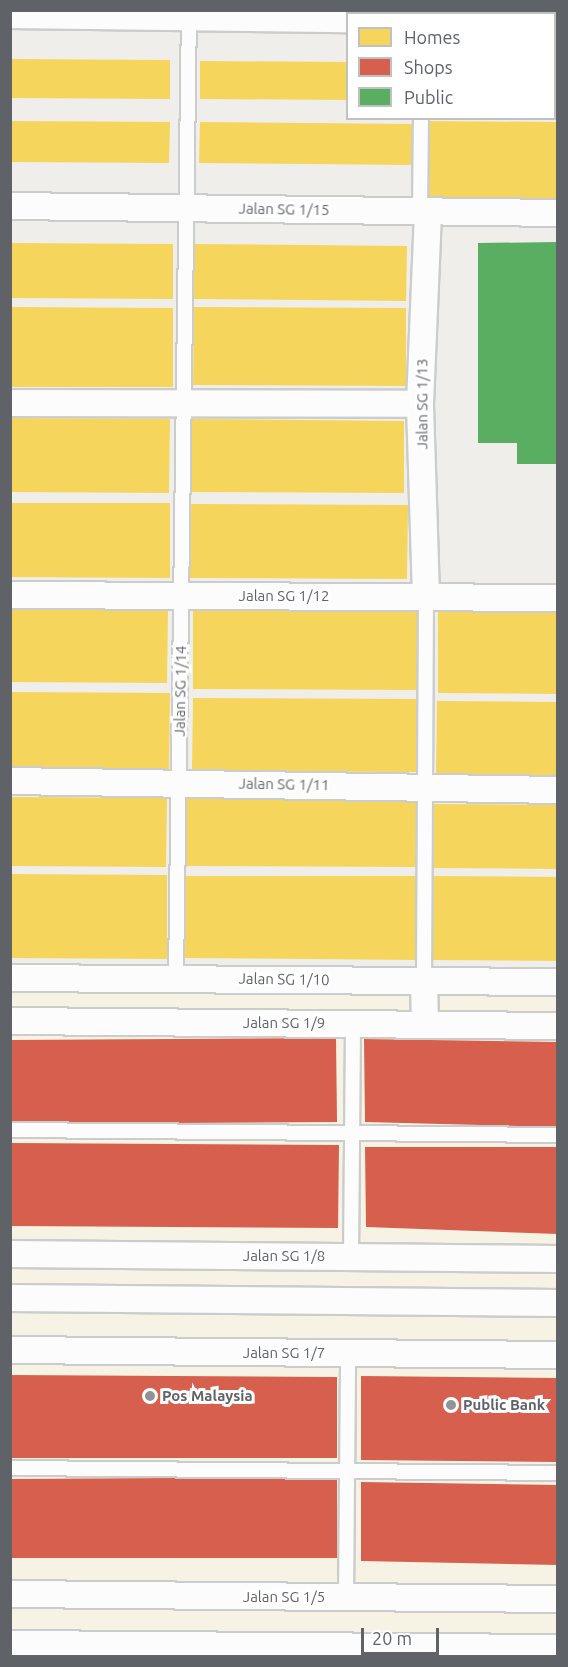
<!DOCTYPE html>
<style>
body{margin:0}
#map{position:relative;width:568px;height:1667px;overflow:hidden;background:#efeeea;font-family:Ubuntu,sans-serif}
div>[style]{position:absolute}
.commercial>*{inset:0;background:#f7f3e4}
.homes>*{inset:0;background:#f6d55c}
.shops>*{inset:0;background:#d6604d}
.public>*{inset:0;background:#5aae61}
.roads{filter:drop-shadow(2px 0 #cbcccc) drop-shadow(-2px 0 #cbcccc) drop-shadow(0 2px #cbcccc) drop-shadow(0 -2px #cbcccc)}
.lane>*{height:14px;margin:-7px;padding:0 7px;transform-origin:7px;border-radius:7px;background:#fdfcfc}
.street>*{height:26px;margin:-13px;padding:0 13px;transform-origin:13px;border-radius:13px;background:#fdfcfc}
.dots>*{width:16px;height:16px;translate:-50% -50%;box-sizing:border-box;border:3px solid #fff;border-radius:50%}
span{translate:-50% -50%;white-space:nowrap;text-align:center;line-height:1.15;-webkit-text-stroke:6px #fff;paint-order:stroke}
.street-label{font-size:15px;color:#5f6368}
.poi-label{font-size:15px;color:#5f6368;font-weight:700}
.left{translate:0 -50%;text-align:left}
.frame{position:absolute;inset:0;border:12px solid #5f6368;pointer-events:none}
.legend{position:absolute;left:346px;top:12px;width:210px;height:108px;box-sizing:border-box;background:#fff;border:2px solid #bfc1c3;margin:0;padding:8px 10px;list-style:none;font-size:18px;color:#5f6368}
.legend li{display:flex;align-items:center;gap:12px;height:30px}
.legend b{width:30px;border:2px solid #bfc1c3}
.scale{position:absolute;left:361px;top:1628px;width:78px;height:27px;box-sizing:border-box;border:3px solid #5f6368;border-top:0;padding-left:8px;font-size:18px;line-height:21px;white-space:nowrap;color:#5f6368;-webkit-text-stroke:4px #fff;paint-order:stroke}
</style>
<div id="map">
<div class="commercial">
<div style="clip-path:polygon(11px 988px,557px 992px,557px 1656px,11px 1656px)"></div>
</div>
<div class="homes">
<div style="clip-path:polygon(554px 38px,558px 38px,558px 111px,554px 111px)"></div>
<div style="clip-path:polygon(10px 59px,170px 60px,170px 99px,10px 98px)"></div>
<div style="clip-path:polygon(200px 61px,348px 62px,348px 100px,200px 99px)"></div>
<div style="clip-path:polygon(10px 121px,170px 122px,169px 163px,10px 162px)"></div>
<div style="clip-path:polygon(426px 121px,558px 122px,558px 198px,426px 198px)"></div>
<div style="clip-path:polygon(200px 122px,413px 124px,412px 165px,199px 163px)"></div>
<div style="clip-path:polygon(10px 243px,173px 244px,173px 299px,10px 298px)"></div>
<div style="clip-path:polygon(193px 244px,407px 246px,406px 301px,193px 299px)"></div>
<div style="clip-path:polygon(10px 307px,173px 308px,173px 387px,10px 387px)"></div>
<div style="clip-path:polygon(194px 307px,406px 308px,406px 386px,193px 385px)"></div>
<div style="clip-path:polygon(10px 418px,170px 419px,169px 493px,10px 492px)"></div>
<div style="clip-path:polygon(190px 419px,404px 421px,404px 493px,190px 492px)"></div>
<div style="clip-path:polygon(10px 503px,170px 503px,170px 578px,10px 577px)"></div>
<div style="clip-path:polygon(189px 504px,408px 505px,407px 579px,189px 578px)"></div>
<div style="clip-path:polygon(10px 608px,168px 608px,167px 683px,10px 682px)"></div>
<div style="clip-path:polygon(193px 610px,419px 611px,418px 690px,193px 689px)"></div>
<div style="clip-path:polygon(438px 610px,558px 611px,558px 694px,438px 693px)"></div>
<div style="clip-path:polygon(10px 692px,170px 693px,169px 770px,10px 769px)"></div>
<div style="clip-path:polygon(193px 698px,418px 699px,417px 772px,192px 771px)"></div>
<div style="clip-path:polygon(437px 701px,558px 702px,558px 775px,436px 775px)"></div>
<div style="clip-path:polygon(187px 796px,418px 797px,417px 867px,186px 866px)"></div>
<div style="clip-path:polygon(10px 797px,167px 798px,166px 867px,10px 866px)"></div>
<div style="clip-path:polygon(434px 804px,558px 805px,558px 869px,434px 868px)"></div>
<div style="clip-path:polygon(10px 874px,167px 875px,167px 959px,10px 958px)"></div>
<div style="clip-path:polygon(186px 876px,418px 876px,417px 960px,185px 958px)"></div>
<div style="clip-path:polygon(432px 876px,558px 877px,558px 961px,432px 960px)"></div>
</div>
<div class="shops">
<div style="clip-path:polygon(336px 1038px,337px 1122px,10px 1124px,10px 1040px)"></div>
<div style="clip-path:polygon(364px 1039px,558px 1042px,558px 1127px,365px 1122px)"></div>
<div style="clip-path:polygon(10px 1143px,339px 1145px,338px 1228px,10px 1226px)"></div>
<div style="clip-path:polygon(365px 1147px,558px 1147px,558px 1234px,366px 1227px)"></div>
<div style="clip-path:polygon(10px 1375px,337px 1377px,337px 1458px,10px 1458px)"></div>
<div style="clip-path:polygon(361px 1376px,558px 1378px,558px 1462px,361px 1460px)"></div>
<div style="clip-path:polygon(337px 1477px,337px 1558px,10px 1558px,10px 1479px)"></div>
<div style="clip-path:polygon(361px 1482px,558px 1485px,558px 1565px,361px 1561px)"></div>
</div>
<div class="public">
<div style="clip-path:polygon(558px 242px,558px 464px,517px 464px,517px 443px,478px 443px,478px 243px)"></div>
</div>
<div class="roads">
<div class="lane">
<div style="left:423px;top:14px;width:4px;rotate:-90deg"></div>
<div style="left:420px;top:211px;width:93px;rotate:-89.4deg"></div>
<div style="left:176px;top:978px;width:967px;rotate:-89.23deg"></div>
<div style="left:424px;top:980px;width:384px;rotate:-89.7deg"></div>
<div style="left:10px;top:1130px;width:548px;rotate:0.52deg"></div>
<div style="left:351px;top:1257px;width:233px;rotate:-89.5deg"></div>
<div style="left:10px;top:1468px;width:548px;rotate:0.52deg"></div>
<div style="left:346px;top:1597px;width:244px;rotate:-89.5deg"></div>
</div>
<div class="street">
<div style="left:10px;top:15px;width:338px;rotate:0.7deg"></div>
<div style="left:554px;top:22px;width:4px"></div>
<div style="left:10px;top:206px;width:548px;rotate:0.73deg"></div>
<div style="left:10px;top:403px;width:410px;rotate:0.1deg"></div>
<div style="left:10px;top:595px;width:548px;rotate:0.31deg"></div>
<div style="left:426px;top:596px;width:192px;rotate:-91.8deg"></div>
<div style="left:420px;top:404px;width:193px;rotate:-87.6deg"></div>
<div style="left:10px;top:781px;width:548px;rotate:0.94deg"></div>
<div style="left:10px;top:978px;width:548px;rotate:0.42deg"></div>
<div style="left:424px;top:980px;width:44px;rotate:88.7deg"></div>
<div style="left:10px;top:1021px;width:548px;rotate:0.52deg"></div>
<div style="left:10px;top:1254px;width:548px;rotate:0.52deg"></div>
<div style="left:10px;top:1298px;width:548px;rotate:0.52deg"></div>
<div style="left:10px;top:1350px;width:548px;rotate:0.52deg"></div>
<div style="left:10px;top:1594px;width:548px;rotate:0.52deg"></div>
<div style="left:10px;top:1644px;width:548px;rotate:0.42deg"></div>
</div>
</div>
<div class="dots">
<div style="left:150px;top:1396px;background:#919496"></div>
<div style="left:451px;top:1405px;background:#919496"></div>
</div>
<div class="street-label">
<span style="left:284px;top:209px;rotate:1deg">Jalan SG 1/15</span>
<span style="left:422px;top:404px;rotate:-90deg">Jalan SG 1/13</span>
<span style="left:284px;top:596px">Jalan SG 1/12</span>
<span style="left:180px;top:691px;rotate:-89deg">Jalan SG 1/14</span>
<span style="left:284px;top:784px;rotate:1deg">Jalan SG 1/11</span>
<span style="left:284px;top:979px;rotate:1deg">Jalan SG 1/10</span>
<span style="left:284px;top:1023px">Jalan SG 1/9</span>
<span style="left:284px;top:1256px">Jalan SG 1/8</span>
<span style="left:284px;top:1353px">Jalan SG 1/7</span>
<span style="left:284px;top:1597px">Jalan SG 1/5</span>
</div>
<div class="poi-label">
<span class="left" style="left:162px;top:1396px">Pos Malaysia</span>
<span class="left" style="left:463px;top:1405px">Public Bank</span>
</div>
<div class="frame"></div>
<ul class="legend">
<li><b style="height:16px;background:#f6d55c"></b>Homes</li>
<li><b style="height:16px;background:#d6604d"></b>Shops</li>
<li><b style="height:16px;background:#5aae61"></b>Public</li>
</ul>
<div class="scale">20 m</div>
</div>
